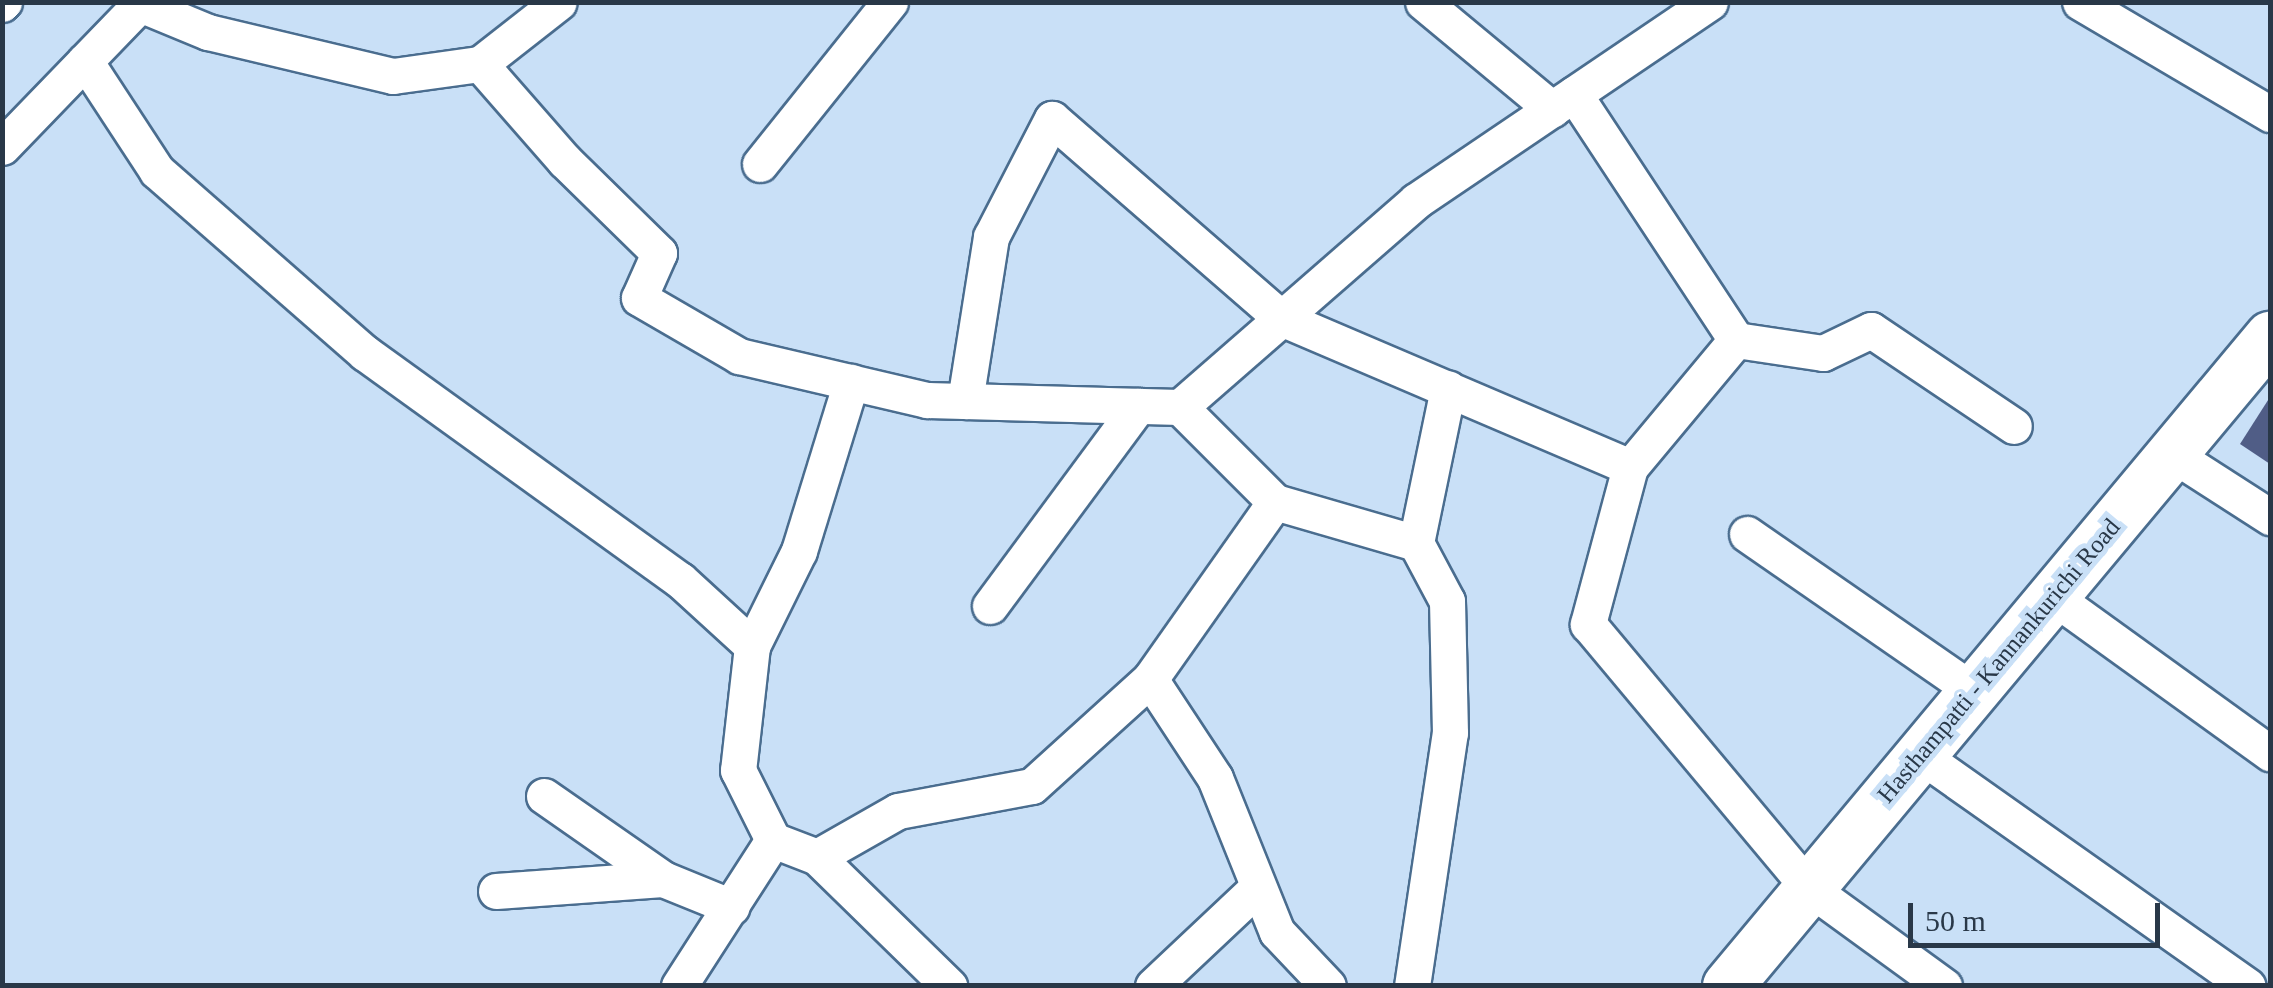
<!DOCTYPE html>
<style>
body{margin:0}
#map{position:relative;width:2273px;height:988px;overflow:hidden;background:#c9e0f7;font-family:"Times New Roman",serif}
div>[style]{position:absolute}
.building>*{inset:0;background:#505d86}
.roads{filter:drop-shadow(2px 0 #4a6d8f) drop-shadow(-2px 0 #4a6d8f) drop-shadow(0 2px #4a6d8f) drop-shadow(0 -2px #4a6d8f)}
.street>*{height:35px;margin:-17.5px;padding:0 17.5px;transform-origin:17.5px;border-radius:17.5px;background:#fff}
.secondary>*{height:50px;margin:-25px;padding:0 25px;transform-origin:25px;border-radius:25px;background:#fff}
span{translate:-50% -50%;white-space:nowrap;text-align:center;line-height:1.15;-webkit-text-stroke:10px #c9e0f7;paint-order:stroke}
.street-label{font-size:25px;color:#293848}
.frame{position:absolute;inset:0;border:5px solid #293848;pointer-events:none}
.scale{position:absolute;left:1908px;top:903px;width:252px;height:45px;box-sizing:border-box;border:5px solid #293848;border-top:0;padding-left:12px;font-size:30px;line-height:35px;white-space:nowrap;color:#293848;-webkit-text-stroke:8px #c9e0f7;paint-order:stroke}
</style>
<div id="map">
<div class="building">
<div style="clip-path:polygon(2270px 397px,2270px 464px,2240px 444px)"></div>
</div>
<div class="roads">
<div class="street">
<div style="left:1423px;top:2px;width:168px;rotate:39.7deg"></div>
<div style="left:2080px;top:2px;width:221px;rotate:30.5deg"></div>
<div style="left:2px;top:4px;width:3px;rotate:-45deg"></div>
<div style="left:85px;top:61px;width:131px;rotate:56.8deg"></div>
<div style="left:157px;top:171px;width:276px;rotate:41.2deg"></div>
<div style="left:365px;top:353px;width:388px;rotate:35.8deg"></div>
<div style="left:680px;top:580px;width:98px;rotate:42.5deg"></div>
<div style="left:752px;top:646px;width:125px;rotate:96.4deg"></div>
<div style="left:738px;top:770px;width:78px;rotate:63.4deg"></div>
<div style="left:773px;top:840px;width:174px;rotate:122.8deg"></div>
<div style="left:480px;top:64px;width:100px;rotate:-38.1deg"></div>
<div style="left:1574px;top:94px;width:295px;rotate:56.6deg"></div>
<div style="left:1736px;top:340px;width:165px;rotate:129.8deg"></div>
<div style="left:2px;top:147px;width:199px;rotate:-46deg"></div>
<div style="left:140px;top:4px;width:74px;rotate:22.4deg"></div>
<div style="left:208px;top:32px;width:190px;rotate:13.4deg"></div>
<div style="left:393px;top:76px;width:88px;rotate:-7.9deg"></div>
<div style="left:480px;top:64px;width:128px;rotate:48.8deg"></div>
<div style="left:564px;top:160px;width:133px;rotate:44.4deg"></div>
<div style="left:659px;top:253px;width:49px;rotate:114deg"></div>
<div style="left:639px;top:298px;width:116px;rotate:30.1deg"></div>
<div style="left:739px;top:356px;width:193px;rotate:13.2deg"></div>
<div style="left:927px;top:400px;width:253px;rotate:1.6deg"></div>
<div style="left:1180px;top:407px;width:313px;rotate:-41.1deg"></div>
<div style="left:1416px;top:201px;width:355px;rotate:-34.1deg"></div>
<div style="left:760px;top:164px;width:208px;rotate:-51.3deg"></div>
<div style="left:1736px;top:340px;width:88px;rotate:8.5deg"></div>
<div style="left:1823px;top:353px;width:53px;rotate:-25.6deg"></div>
<div style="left:1871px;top:330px;width:172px;rotate:33.9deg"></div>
<div style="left:965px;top:401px;width:166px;rotate:-81deg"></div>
<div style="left:991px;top:237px;width:133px;rotate:-62.7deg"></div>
<div style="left:1052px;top:119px;width:303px;rotate:41deg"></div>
<div style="left:1281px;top:318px;width:379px;rotate:23.1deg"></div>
<div style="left:1630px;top:467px;width:163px;rotate:105deg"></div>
<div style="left:1588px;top:624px;width:344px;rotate:50.1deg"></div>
<div style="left:1809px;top:888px;width:167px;rotate:36deg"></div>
<div style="left:1180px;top:407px;width:134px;rotate:45deg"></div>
<div style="left:1275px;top:502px;width:147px;rotate:16.2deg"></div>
<div style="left:2172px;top:454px;width:117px;rotate:32.7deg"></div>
<div style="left:1747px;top:534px;width:276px;rotate:34.7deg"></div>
<div style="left:2052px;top:596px;width:269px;rotate:35.8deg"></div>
<div style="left:990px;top:606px;width:249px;rotate:-53.5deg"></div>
<div style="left:752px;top:646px;width:106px;rotate:-63.7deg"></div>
<div style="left:799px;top:551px;width:177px;rotate:-72.9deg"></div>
<div style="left:1150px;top:679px;width:217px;rotate:-54.8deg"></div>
<div style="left:1920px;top:755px;width:401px;rotate:35.2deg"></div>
<div style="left:544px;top:796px;width:145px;rotate:34.9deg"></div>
<div style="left:773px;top:840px;width:47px;rotate:21.1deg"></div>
<div style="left:817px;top:857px;width:93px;rotate:-29.6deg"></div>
<div style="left:898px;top:811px;width:136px;rotate:-10.6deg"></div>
<div style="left:1032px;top:786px;width:159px;rotate:-42.2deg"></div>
<div style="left:1150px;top:679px;width:118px;rotate:56.7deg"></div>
<div style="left:1215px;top:778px;width:166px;rotate:68.1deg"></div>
<div style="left:1277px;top:932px;width:74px;rotate:46.6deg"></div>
<div style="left:817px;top:857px;width:185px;rotate:44.3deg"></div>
<div style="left:496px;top:891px;width:167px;rotate:-4.1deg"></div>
<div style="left:663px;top:879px;width:74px;rotate:22.1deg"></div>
<div style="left:1153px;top:986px;width:143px;rotate:-43.3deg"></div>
<div style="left:1412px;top:986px;width:256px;rotate:-81.5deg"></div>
<div style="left:1450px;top:733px;width:132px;rotate:-91.3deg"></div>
<div style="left:1447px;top:601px;width:66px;rotate:-118.1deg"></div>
<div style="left:1416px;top:543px;width:158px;rotate:-78.3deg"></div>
</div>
<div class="secondary">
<div style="left:1728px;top:986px;width:846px;rotate:-50.13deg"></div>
</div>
</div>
<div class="street-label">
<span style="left:1999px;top:661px;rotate:-50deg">Hasthampatti - Kannankurichi Road</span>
</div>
<div class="frame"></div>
<div class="scale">50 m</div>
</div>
